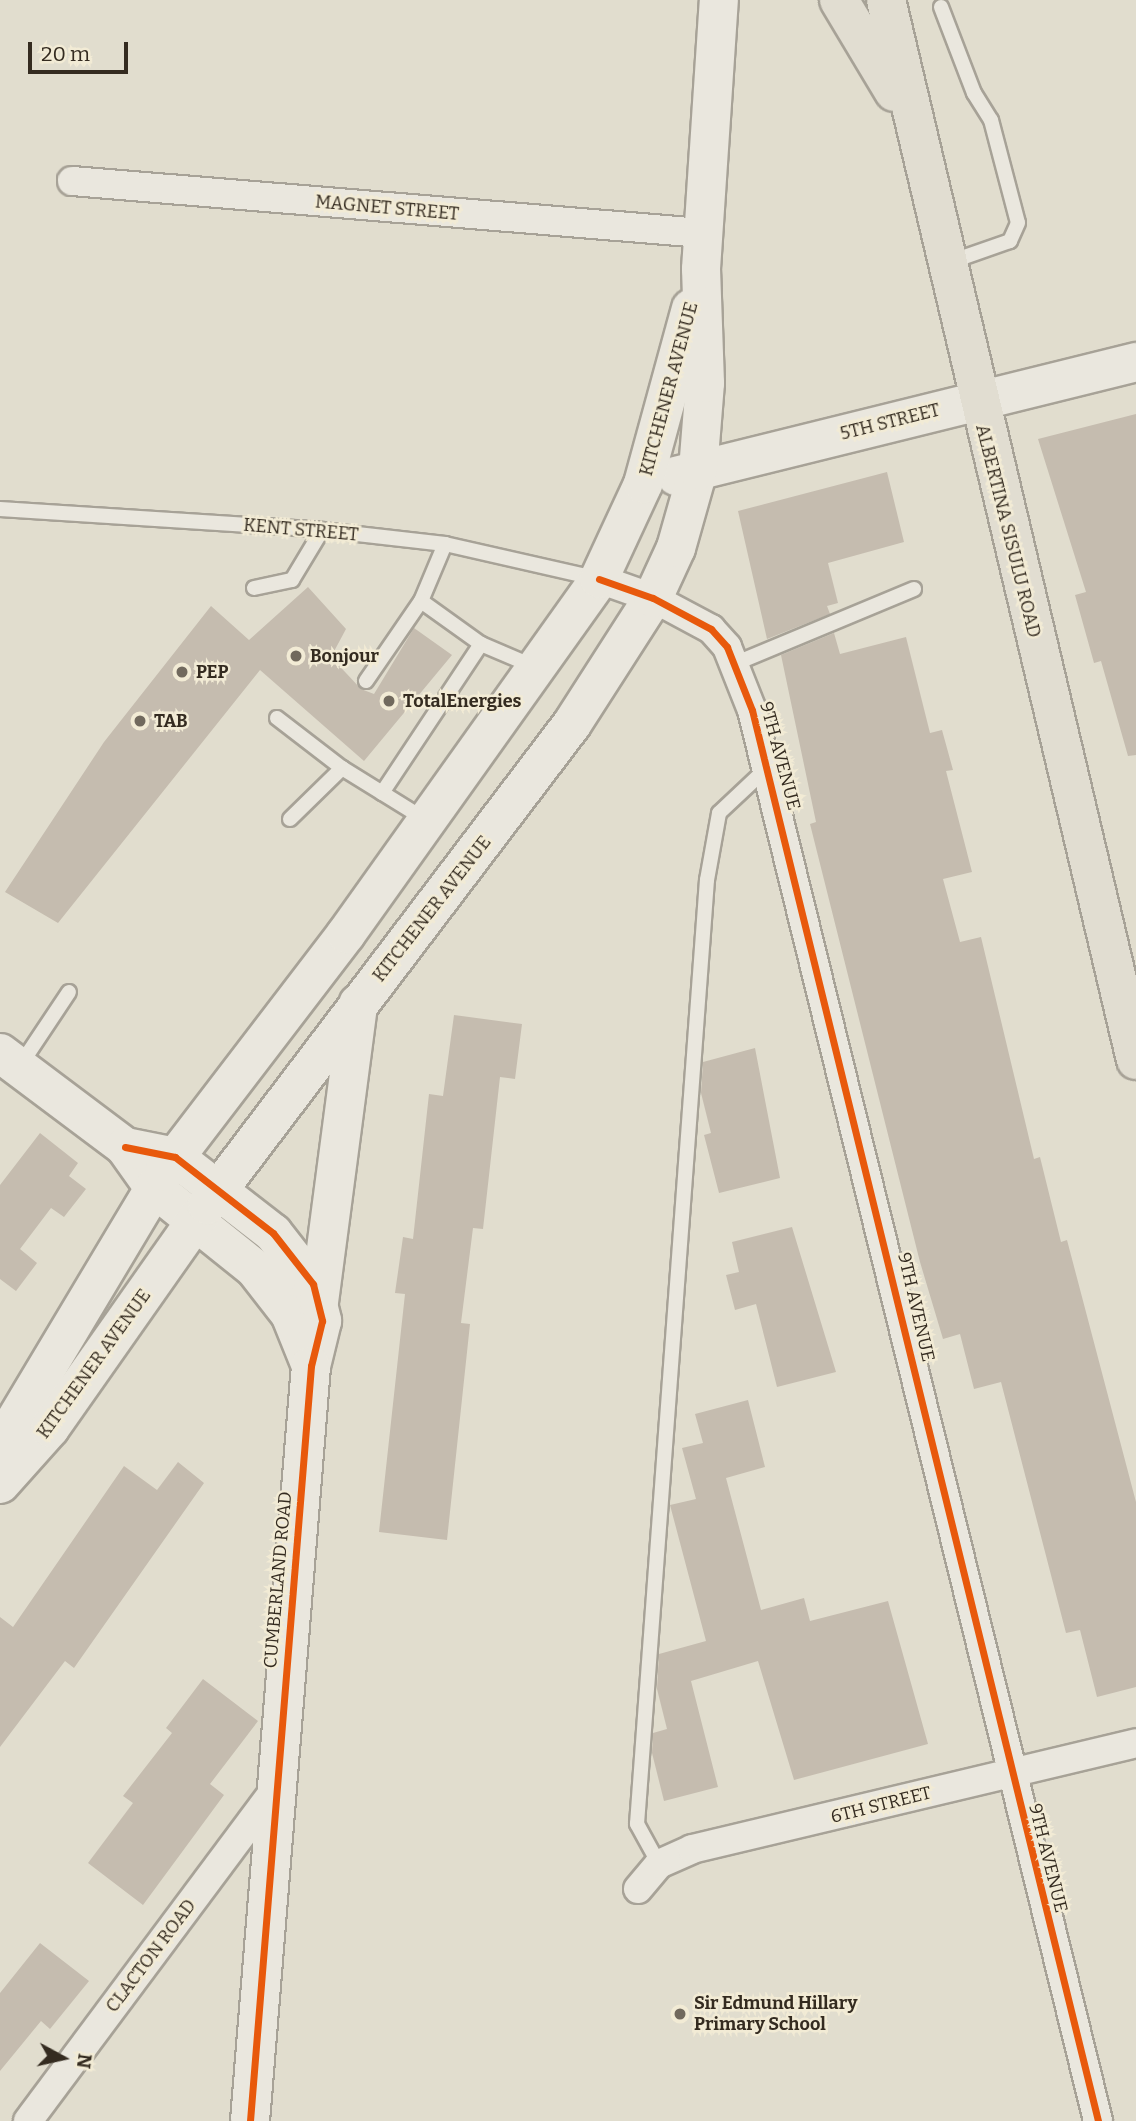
<!DOCTYPE html>
<style>
body{margin:0}
#map{position:relative;width:1136px;height:2121px;overflow:hidden;background:#e1ddce;font-family:Bitter,serif}
div>[style]{position:absolute}
.building>*{inset:0;background:#c5bcaf}
.roads{filter:drop-shadow(2px 0 #a7a297) drop-shadow(-2px 0 #a7a297) drop-shadow(0 2px #a7a297) drop-shadow(0 -2px #a7a297)}
.lane>*{height:14px;margin:-7px;padding:0 7px;transform-origin:7px;border-radius:7px;background:#eae7de}
.street>*{height:28px;margin:-14px;padding:0 14px;transform-origin:14px;border-radius:14px;background:#eae7de}
.secondary>*{height:38px;margin:-19px;padding:0 19px;transform-origin:19px;border-radius:19px;background:#eae7de}
.primary>*{height:38px;margin:-19px;padding:0 19px;transform-origin:19px;border-radius:19px;background:#e1ddd1}
.cycleway>*{height:7px;margin:-3.5px;padding:0 3.5px;transform-origin:3.5px;border-radius:3.5px;background:#e8590c}
.dots>*{width:19px;height:19px;translate:-50% -50%;box-sizing:border-box;border:4px solid #f2ebd5;border-radius:50%}
span{translate:-50% -50%;white-space:nowrap;text-align:center;line-height:1.15;-webkit-text-stroke:5px #f2ebd5;paint-order:stroke}
.street-label{font-size:18px;color:#342b20}
.poi-label{font-size:18px;color:#342b20;font-weight:700}
.left{translate:0 -50%;text-align:left}
.north{position:absolute;left:28px;top:2023px;width:70px;height:70px;-webkit-text-stroke:5px #f2ebd5;paint-order:stroke;rotate:98deg;font-size:19px;font-weight:700;line-height:28px;text-align:center;color:#342b20}
.north::after{content:'';display:block;margin:auto;width:24px;height:32px;background:#342b20;clip-path:polygon(50% 0,100% 100%,50% 72%,0 100%)}
.scale{position:absolute;left:28px;top:42px;width:100px;height:32px;box-sizing:border-box;border:4px solid #342b20;border-top:0;padding-left:9px;font-size:21px;line-height:24px;white-space:nowrap;color:#342b20;-webkit-text-stroke:5px #f2ebd5;paint-order:stroke}
</style>
<div id="map">
<div class="building">
<div style="clip-path:polygon(1136px 414px,1136px 755px,1128px 756px,1101px 661px,1094px 663px,1075px 595px,1086px 592px,1038px 439px)"></div>
<div style="clip-path:polygon(887px 472px,904px 542px,828px 563px,838px 603px,827px 606px,830px 614px,767px 639px,738px 511px)"></div>
<div style="clip-path:polygon(308px 587px,346px 629px,331px 657px,361px 689px,374px 694px,414px 628px,452px 655px,364px 761px,260px 670px,58px 923px,5px 892px,104px 742px,211px 606px,249px 640px)"></div>
<div style="clip-path:polygon(834px 633px,840px 654px,906px 637px,930px 733px,942px 730px,953px 770px,946px 771px,972px 872px,943px 879px,960px 942px,981px 937px,1034px 1159px,1040px 1157px,1061px 1242px,1067px 1240px,1136px 1502px,1136px 1687px,1097px 1697px,1080px 1630px,1066px 1633px,1001px 1382px,974px 1389px,960px 1334px,943px 1339px,920px 1262px,810px 824px,816px 822px,781px 655px)"></div>
<div style="clip-path:polygon(454px 1015px,522px 1024px,515px 1079px,500px 1077px,483px 1229px,473px 1228px,461px 1323px,470px 1324px,447px 1540px,379px 1532px,405px 1294px,395px 1293px,403px 1237px,413px 1239px,429px 1094px,443px 1096px)"></div>
<div style="clip-path:polygon(755px 1048px,780px 1178px,719px 1193px,704px 1135px,711px 1133px,701px 1093px,703px 1062px)"></div>
<div style="clip-path:polygon(40px 1133px,78px 1163px,69px 1176px,86px 1189px,64px 1217px,51px 1208px,20px 1249px,37px 1263px,16px 1291px,0 1279px,0 1185px)"></div>
<div style="clip-path:polygon(792px 1227px,836px 1372px,777px 1387px,756px 1304px,735px 1310px,726px 1275px,739px 1272px,732px 1242px)"></div>
<div style="clip-path:polygon(748px 1400px,765px 1467px,726px 1478px,761px 1610px,804px 1598px,810px 1621px,888px 1601px,928px 1744px,794px 1780px,758px 1661px,691px 1681px,718px 1787px,664px 1801px,652px 1753px,653px 1733px,667px 1729px,657px 1689px,659px 1654px,706px 1641px,670px 1505px,696px 1499px,682px 1448px,703px 1443px,695px 1414px)"></div>
<div style="clip-path:polygon(178px 1462px,204px 1483px,74px 1668px,65px 1661px,0 1747px,0 1617px,13px 1627px,124px 1466px,157px 1490px)"></div>
<div style="clip-path:polygon(203px 1679px,258px 1721px,210px 1784px,224px 1795px,143px 1905px,88px 1863px,133px 1803px,123px 1796px,172px 1733px,166px 1728px)"></div>
<div style="clip-path:polygon(40px 1943px,89px 1981px,50px 2029px,41px 2021px,0 2071px,0 1993px)"></div>
</div>
<div class="roads">
<div class="lane">
<div style="left:941px;top:7px;width:92px;rotate:69deg"></div>
<div style="left:974px;top:93px;width:32px;rotate:58deg"></div>
<div style="left:991px;top:120px;width:106px;rotate:75.3deg"></div>
<div style="left:1018px;top:223px;width:20px;rotate:114deg"></div>
<div style="left:1010px;top:241px;width:64px;rotate:160.7deg"></div>
<div style="left:0;top:509px;width:323px;rotate:3.7deg"></div>
<div style="left:322px;top:530px;width:124px;rotate:6.5deg"></div>
<div style="left:445px;top:544px;width:154px;rotate:12.8deg"></div>
<div style="left:445px;top:544px;width:62px;rotate:112.8deg"></div>
<div style="left:421px;top:601px;width:74px;rotate:35.6deg"></div>
<div style="left:481px;top:644px;width:59px;rotate:23.1deg"></div>
<div style="left:254px;top:588px;width:39px;rotate:-12deg"></div>
<div style="left:292px;top:580px;width:58px;rotate:-59deg"></div>
<div style="left:734px;top:664px;width:195px;rotate:-22.6deg"></div>
<div style="left:366px;top:681px;width:97px;rotate:-55.5deg"></div>
<div style="left:277px;top:718px;width:82px;rotate:37.6deg"></div>
<div style="left:342px;top:768px;width:99px;rotate:31.8deg"></div>
<div style="left:382px;top:793px;width:179px;rotate:-56.4deg"></div>
<div style="left:290px;top:819px;width:73px;rotate:-44.4deg"></div>
<div style="left:19px;top:1067px;width:90px;rotate:-56.3deg"></div>
<div style="left:659px;top:1864px;width:46px;rotate:-118.8deg"></div>
<div style="left:637px;top:1824px;width:947px;rotate:-85.76deg"></div>
<div style="left:707px;top:880px;width:68px;rotate:-79.8deg"></div>
<div style="left:719px;top:813px;width:66px;rotate:-43.2deg"></div>
</div>
<div class="street">
<div style="left:72px;top:181px;width:632px;rotate:4.72deg"></div>
<div style="left:599px;top:579px;width:57px;rotate:19.4deg"></div>
<div style="left:653px;top:598px;width:66px;rotate:28.1deg"></div>
<div style="left:711px;top:629px;width:24px;rotate:48deg"></div>
<div style="left:727px;top:647px;width:68px;rotate:68.4deg"></div>
<div style="left:752px;top:710px;width:1453px;rotate:76.22deg"></div>
<div style="left:638px;top:1889px;width:33px;rotate:-50deg"></div>
<div style="left:659px;top:1864px;width:36px;rotate:-24deg"></div>
<div style="left:692px;top:1849px;width:456px;rotate:-13.4deg"></div>
<div style="left:28px;top:2121px;width:410px;rotate:-53.3deg"></div>
</div>
<div class="secondary">
<div style="left:676px;top:476px;width:474px;rotate:-13.9deg"></div>
<div style="left:0;top:1053px;width:156px;rotate:36.9deg"></div>
<div style="left:125px;top:1147px;width:50px;rotate:54.7deg"></div>
<div style="left:154px;top:1188px;width:129px;rotate:38.7deg"></div>
<div style="left:255px;top:1269px;width:57px;rotate:52.1deg"></div>
<div style="left:290px;top:1314px;width:56px;rotate:68deg"></div>
<div style="left:125px;top:1147px;width:51px;rotate:11.3deg"></div>
<div style="left:175px;top:1157px;width:124px;rotate:37.8deg"></div>
<div style="left:273px;top:1233px;width:65px;rotate:51.9deg"></div>
<div style="left:313px;top:1284px;width:38px;rotate:76deg"></div>
<div style="left:322px;top:1321px;width:46px;rotate:103.7deg"></div>
<div style="left:311px;top:1366px;width:757px;rotate:94.62deg"></div>
<div style="left:319px;top:1302px;width:301px;rotate:-82.5deg"></div>
<div style="left:0;top:1446px;width:319px;rotate:-59.1deg"></div>
<div style="left:164px;top:1172px;width:300px;rotate:-52.6deg"></div>
<div style="left:346px;top:934px;width:436px;rotate:-54.5deg"></div>
<div style="left:599px;top:579px;width:105px;rotate:-65.1deg"></div>
<div style="left:643px;top:484px;width:182px;rotate:-74.7deg"></div>
<div style="left:0;top:1484px;width:75px;rotate:-48.2deg"></div>
<div style="left:50px;top:1428px;width:273px;rotate:-54.9deg"></div>
<div style="left:207px;top:1205px;width:604px;rotate:-52.81deg"></div>
<div style="left:572px;top:724px;width:150px;rotate:-57.3deg"></div>
<div style="left:653px;top:598px;width:55px;rotate:-65.3deg"></div>
<div style="left:676px;top:548px;width:81px;rotate:-74.2deg"></div>
<div style="left:698px;top:470px;width:87px;rotate:-85.4deg"></div>
<div style="left:705px;top:383px;width:114px;rotate:-92deg"></div>
<div style="left:701px;top:269px;width:270px;rotate:-86.2deg"></div>
</div>
<div class="primary">
<div style="left:839px;top:0;width:107px;rotate:59.1deg"></div>
<div style="left:886px;top:0;width:1089px;rotate:76.73deg"></div>
</div>
</div>
<div class="cycleway">
<div style="left:599px;top:579px;width:57px;rotate:19.4deg"></div>
<div style="left:653px;top:598px;width:66px;rotate:28.1deg"></div>
<div style="left:711px;top:629px;width:24px;rotate:48deg"></div>
<div style="left:727px;top:647px;width:68px;rotate:68.4deg"></div>
<div style="left:752px;top:710px;width:1453px;rotate:76.22deg"></div>
<div style="left:125px;top:1147px;width:51px;rotate:11.3deg"></div>
<div style="left:175px;top:1157px;width:124px;rotate:37.8deg"></div>
<div style="left:273px;top:1233px;width:65px;rotate:51.9deg"></div>
<div style="left:313px;top:1284px;width:38px;rotate:76deg"></div>
<div style="left:322px;top:1321px;width:46px;rotate:103.7deg"></div>
<div style="left:311px;top:1366px;width:757px;rotate:94.62deg"></div>
</div>
<div class="dots">
<div style="left:296px;top:656px;background:#71695d"></div>
<div style="left:182px;top:672px;background:#71695d"></div>
<div style="left:389px;top:701px;background:#71695d"></div>
<div style="left:140px;top:721px;background:#71695d"></div>
<div style="left:680px;top:2014px;background:#71695d"></div>
</div>
<div class="street-label">
<span style="left:387px;top:208px;rotate:5deg">MAGNET STREET</span>
<span style="left:669px;top:389px;rotate:-75deg">KITCHENER AVENUE</span>
<span style="left:890px;top:422px;rotate:-14deg">5TH STREET</span>
<span style="left:301px;top:530px;rotate:5deg">KENT STREET</span>
<span style="left:1008px;top:531px;rotate:76deg">ALBERTINA SISULU ROAD</span>
<span style="left:780px;top:756px;rotate:75deg">9TH AVENUE</span>
<span style="left:432px;top:909px;rotate:-52deg">KITCHENER AVENUE</span>
<span style="left:916px;top:1307px;rotate:77deg">9TH AVENUE</span>
<span style="left:94px;top:1364px;rotate:-54deg">KITCHENER AVENUE</span>
<span style="left:278px;top:1580px;rotate:-85deg">CUMBERLAND ROAD</span>
<span style="left:881px;top:1805px;rotate:-14deg">6TH STREET</span>
<span style="left:1048px;top:1858px;rotate:76deg">9TH AVENUE</span>
<span style="left:151px;top:1956px;rotate:-53deg">CLACTON ROAD</span>
</div>
<div class="poi-label">
<span class="left" style="left:310px;top:656px">Bonjour</span>
<span class="left" style="left:196px;top:672px">PEP</span>
<span class="left" style="left:403px;top:701px">TotalEnergies</span>
<span class="left" style="left:154px;top:721px">TAB</span>
<span class="left" style="left:694px;top:2014px">Sir Edmund Hillary<br>Primary School</span>
</div>
<div class="north">N</div>
<div class="scale">20 m</div>
</div>
